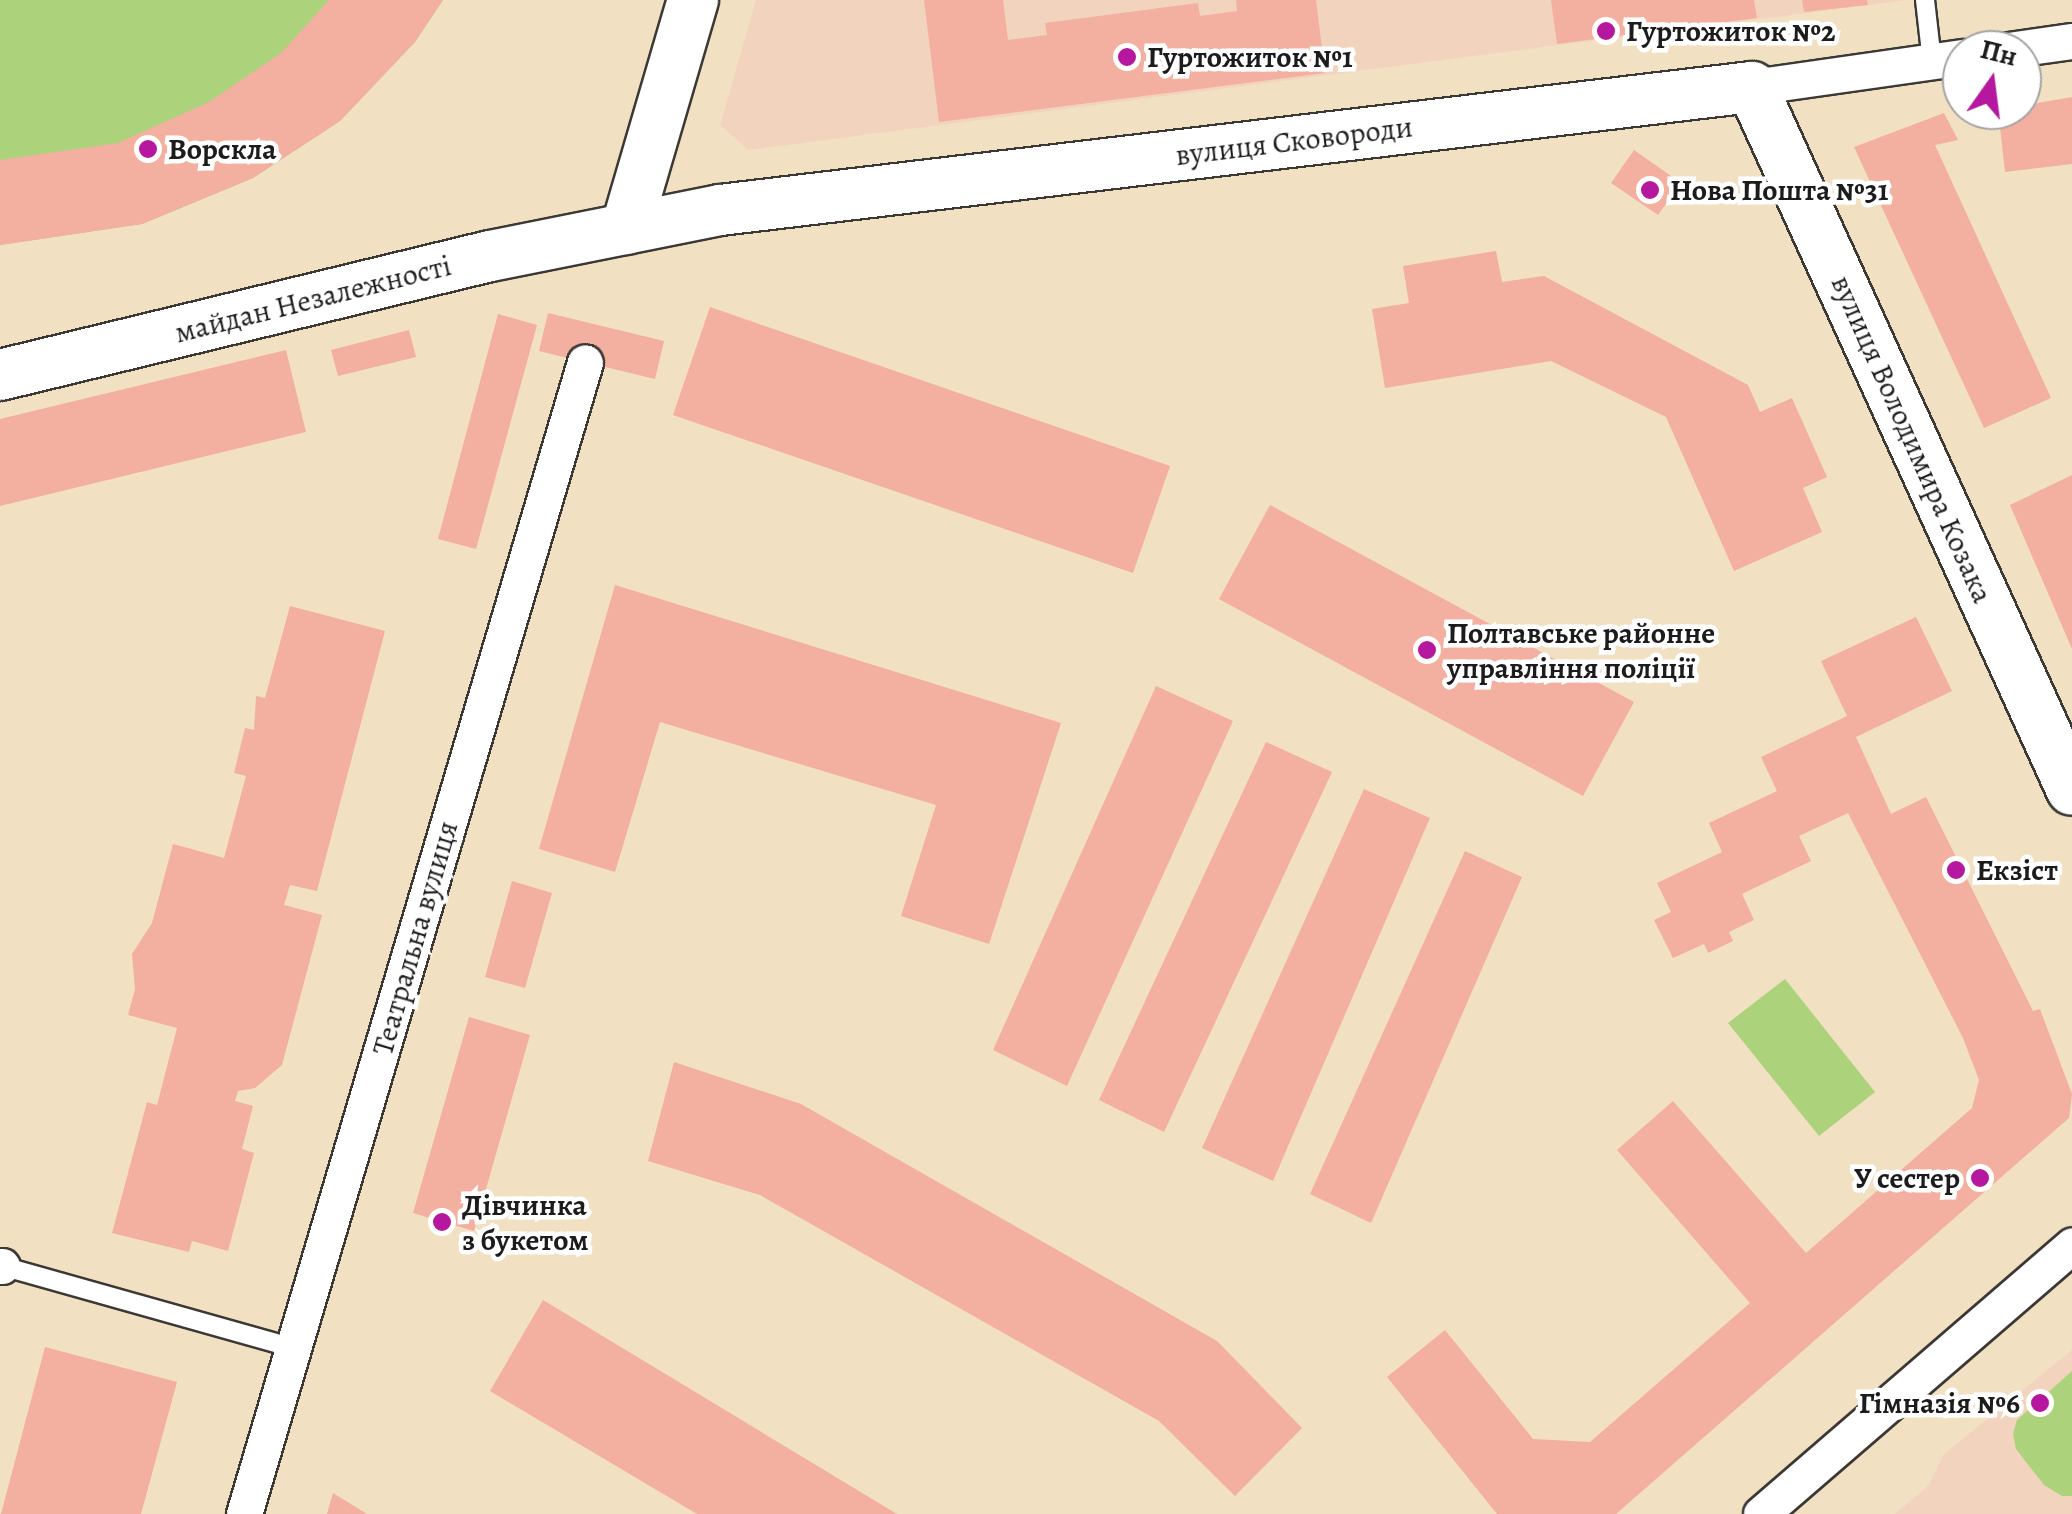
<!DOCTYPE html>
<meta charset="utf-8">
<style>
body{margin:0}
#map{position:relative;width:2072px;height:1514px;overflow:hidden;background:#f2e0c2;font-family:Alegreya,serif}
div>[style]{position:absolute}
.built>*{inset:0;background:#f2d4be}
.green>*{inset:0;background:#acd27c}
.building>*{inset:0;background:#f3af9f}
.roads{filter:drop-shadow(2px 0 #3c3935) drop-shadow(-2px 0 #3c3935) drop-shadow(0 2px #3c3935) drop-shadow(0 -2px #3c3935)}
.lane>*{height:18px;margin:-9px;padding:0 9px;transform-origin:9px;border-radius:9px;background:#fff}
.street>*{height:35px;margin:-17.5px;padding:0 17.5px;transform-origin:17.5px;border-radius:17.5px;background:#fff}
.secondary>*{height:50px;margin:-25px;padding:0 25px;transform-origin:25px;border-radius:25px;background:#fff}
.dots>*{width:28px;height:28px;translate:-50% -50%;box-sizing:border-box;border:5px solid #fff;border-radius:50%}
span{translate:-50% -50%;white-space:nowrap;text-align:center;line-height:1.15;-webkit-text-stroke:9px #fff;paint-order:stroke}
.poi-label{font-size:30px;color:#1c1c1c;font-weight:700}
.left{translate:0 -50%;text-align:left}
.right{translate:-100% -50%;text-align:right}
.street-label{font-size:30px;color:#1c1c1c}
.north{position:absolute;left:1942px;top:30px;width:100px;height:100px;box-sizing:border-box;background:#fff;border:2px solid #a4a4a4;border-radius:50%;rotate:14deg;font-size:28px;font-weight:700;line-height:40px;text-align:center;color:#1c1c1c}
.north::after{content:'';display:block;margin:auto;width:35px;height:45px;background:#b5179e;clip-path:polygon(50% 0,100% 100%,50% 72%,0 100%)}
</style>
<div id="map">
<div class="built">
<div style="clip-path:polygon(756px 0,1907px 0,748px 150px,720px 125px)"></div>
<div style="clip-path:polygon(2072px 1350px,2072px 1514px,1895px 1514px,1929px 1485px,1943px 1455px)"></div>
</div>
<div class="green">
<div style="clip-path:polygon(0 0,443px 0,415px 42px,340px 121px,253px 178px,142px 224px,0 245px)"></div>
<div style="clip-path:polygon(1785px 979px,1875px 1092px,1819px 1136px,1728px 1023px)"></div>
<div style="clip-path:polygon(2072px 1371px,2072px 1496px,2062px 1496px,2044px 1485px,2016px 1449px,2013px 1434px,2017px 1420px)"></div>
</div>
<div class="building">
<div style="clip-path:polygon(329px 0,443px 0,415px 42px,340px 121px,253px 178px,142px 224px,0 245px,0 160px,118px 143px,209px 102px,281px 53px)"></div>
<div style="clip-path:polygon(924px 0,1003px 0,1008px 40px,1047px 35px,1045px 23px,1198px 3px,1200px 16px,1237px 11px,1236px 0,1316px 0,1325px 73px,939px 122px)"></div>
<div style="clip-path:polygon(1551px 0,1754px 0,1757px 18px,1557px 44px)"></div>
<div style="clip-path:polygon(1802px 0,1867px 0,1868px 5px,1804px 12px)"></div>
<div style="clip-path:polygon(2072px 97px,2072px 164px,2005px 172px,1998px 110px)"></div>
<div style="clip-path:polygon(1944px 113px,1958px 140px,1935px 145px,2051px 398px,1984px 428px,1854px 147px)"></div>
<div style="clip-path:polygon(1634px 150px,1681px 183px,1658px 215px,1611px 183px)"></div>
<div style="clip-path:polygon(1496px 251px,1502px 282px,1544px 276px,1748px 385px,1760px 412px,1792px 398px,1827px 477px,1803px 488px,1822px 532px,1734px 571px,1666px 417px,1551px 361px,1385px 388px,1372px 309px,1409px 303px,1403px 266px)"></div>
<div style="clip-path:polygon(710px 307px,1170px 466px,1133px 573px,673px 415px)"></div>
<div style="clip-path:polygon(548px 313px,664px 341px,655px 379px,539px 351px)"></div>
<div style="clip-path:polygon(498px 314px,537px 325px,476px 549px,438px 539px)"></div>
<div style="clip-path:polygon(409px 330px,416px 357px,338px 376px,331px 350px)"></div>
<div style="clip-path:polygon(286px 350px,306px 432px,0 506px,0 419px)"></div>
<div style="clip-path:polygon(2072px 475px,2072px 649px,2010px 505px)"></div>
<div style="clip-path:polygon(1270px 505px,1634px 702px,1583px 796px,1219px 599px)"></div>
<div style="clip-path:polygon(615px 585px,1061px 723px,989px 944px,901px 916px,936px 805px,660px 722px,615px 872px,539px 849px)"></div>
<div style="clip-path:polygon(290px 606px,385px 631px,317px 891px,290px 885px,284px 905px,322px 915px,282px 1065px,255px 1088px,238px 1091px,235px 1101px,253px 1106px,242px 1149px,254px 1153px,228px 1251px,192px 1241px,189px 1252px,112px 1233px,147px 1102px,157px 1105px,177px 1028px,128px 1015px,135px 989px,132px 954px,152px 923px,173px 844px,224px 858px,246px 776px,234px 773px,245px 728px,254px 730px,256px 696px,265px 698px)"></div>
<div style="clip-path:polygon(1916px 617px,1952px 691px,1856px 737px,1891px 814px,1926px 797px,2033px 1011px,2040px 1009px,2072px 1094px,2069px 1118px,1616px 1514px,1497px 1514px,1387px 1377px,1445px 1330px,1533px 1439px,1590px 1442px,1750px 1303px,1617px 1150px,1673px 1101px,1806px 1253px,1972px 1108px,1979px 1080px,1963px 1038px,1848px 813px,1799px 836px,1811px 861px,1742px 894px,1754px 920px,1729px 932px,1733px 941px,1708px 953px,1704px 944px,1673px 958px,1654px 920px,1671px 912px,1657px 883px,1722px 852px,1709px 823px,1777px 791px,1761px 757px,1847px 716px,1821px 661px)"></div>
<div style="clip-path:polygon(1156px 686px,1233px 721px,1067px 1086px,993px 1050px)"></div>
<div style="clip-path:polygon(1266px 742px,1332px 772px,1164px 1132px,1099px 1100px)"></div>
<div style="clip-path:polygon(1364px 789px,1430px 818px,1273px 1181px,1202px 1148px)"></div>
<div style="clip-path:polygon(1465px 851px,1522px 877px,1371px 1223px,1310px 1194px)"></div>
<div style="clip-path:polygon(512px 881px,552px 893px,525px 988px,485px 977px)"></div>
<div style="clip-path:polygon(469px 1017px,530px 1035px,474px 1231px,413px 1213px)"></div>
<div style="clip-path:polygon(674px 1062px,801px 1104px,1217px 1341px,1302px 1428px,1235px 1496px,1159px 1421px,760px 1195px,648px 1161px)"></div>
<div style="clip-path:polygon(543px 1300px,897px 1514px,697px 1514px,490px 1391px)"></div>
<div style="clip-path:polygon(45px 1347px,177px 1382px,141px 1514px,1px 1514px)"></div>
<div style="clip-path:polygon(333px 1493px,367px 1514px,327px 1514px)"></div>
</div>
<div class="roads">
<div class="lane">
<div style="left:1925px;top:0;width:61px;rotate:83.5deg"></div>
<div style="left:2px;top:1266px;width:302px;rotate:15.7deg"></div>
</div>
<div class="street">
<div style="left:2008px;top:50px;width:65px;rotate:-8deg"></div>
<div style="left:1752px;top:87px;width:212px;rotate:-8.1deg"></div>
<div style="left:0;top:1266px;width:2px"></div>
<div style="left:244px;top:1514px;width:1201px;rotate:-73.51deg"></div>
<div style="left:1761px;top:1514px;width:411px;rotate:-40.8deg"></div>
</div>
<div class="secondary">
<div style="left:626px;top:229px;width:239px;rotate:-73.7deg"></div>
<div style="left:0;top:375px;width:504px;rotate:-13.65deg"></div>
<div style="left:490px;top:256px;width:235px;rotate:-11.3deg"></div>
<div style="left:720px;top:210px;width:1039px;rotate:-6.8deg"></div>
<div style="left:1752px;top:87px;width:772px;rotate:65.53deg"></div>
</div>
</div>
<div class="dots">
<div style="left:1606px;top:31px;background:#b5179e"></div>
<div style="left:1127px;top:57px;background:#b5179e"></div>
<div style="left:148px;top:149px;background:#b5179e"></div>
<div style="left:1650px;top:190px;background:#b5179e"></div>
<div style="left:1427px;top:650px;background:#b5179e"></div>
<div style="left:1956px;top:870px;background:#b5179e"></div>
<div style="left:1980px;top:1178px;background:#b5179e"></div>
<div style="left:442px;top:1222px;background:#b5179e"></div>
<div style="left:2040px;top:1403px;background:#b5179e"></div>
</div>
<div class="poi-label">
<span class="left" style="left:1626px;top:31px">Гуртожиток №2</span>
<span class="left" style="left:1147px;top:57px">Гуртожиток №1</span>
<span class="left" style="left:168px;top:149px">Ворскла</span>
<span class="left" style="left:1670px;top:190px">Нова Пошта №31</span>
<span class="left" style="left:1447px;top:650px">Полтавське районне<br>управління поліції</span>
<span class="left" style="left:1976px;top:870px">Екзіст</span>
<span class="right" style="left:1960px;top:1178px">У сестер</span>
<span class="left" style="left:462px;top:1222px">Дівчинка<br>з букетом</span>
<span class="right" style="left:2020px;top:1403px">Гімназія №6</span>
</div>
<div class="street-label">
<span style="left:1294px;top:141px;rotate:-7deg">вулиця Сковороди</span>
<span style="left:313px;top:299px;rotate:-14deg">майдан Незалежності</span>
<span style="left:1912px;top:439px;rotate:66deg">вулиця Володимира Козака</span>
<span style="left:415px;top:938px;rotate:-74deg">Театральна вулиця</span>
</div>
<div class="north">Пн</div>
</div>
